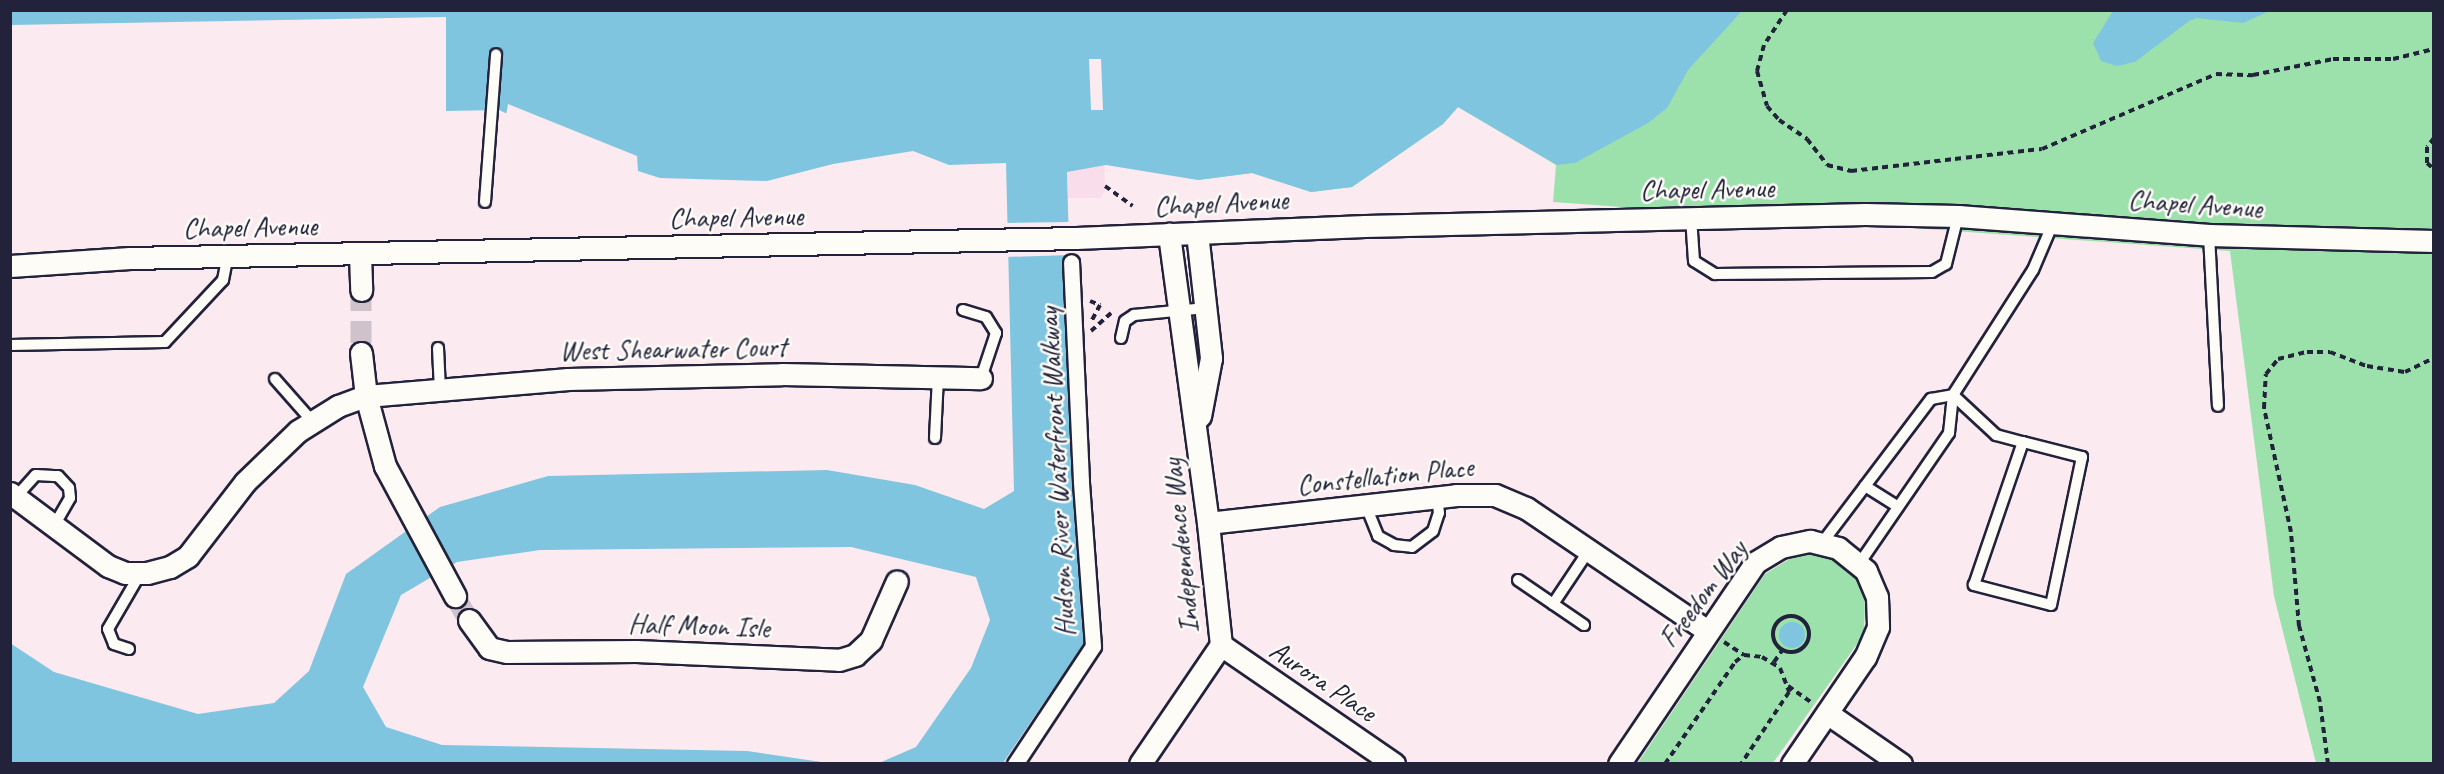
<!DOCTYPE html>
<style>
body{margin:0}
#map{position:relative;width:2444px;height:774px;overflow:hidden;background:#fbeaef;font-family:Caveat,sans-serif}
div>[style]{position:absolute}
.built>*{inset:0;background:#f9ddea}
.green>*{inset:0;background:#9ce1ac}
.water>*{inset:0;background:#7fc5e0}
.round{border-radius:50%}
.pier>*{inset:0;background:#fbeaef}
.minor-tunnel>*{height:21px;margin-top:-10.5px;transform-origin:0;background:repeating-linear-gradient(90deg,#d0c2cb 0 21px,transparent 0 31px)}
.path>*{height:4px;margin-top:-2px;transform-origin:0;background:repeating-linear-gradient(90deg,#22223b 0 6px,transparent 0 10.5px)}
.path>.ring{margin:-2px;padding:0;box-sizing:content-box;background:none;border:4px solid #22223b;border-radius:50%}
.roads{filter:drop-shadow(2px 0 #22223b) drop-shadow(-2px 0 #22223b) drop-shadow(0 2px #22223b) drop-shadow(0 -2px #22223b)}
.service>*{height:10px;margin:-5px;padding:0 5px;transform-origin:5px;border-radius:5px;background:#fdfcf7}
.pedestrian>*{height:15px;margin:-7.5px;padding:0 7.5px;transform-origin:7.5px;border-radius:7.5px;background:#fdfcf7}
.minor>*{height:21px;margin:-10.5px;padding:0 10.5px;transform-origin:10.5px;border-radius:10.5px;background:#fdfcf7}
span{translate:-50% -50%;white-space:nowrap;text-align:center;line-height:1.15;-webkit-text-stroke:5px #fdfcf7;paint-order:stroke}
.street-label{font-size:28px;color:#22223b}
.frame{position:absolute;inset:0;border:12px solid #22223b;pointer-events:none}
</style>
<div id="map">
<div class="built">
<div style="clip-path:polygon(1103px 110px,1105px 190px,1100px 198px,1068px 198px,1067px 140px)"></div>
</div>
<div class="green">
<div style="clip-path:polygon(1329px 11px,2433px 11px,2433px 763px,2316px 763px,2274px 596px,2230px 251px,1553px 202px,1556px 165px,1458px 107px,1443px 124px,1352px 187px,1311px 192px,1252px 173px,1198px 180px)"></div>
<div style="clip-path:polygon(1801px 552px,1830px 556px,1855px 577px,1865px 597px,1864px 634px,1773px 763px,1637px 764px,1765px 574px)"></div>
</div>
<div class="water">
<div style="clip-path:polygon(11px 11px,1742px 11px,1688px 70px,1667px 108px,1648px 123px,1575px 163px,1557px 165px,1458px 107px,1443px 124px,1352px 187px,1311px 192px,1252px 173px,1198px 180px,1106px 165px,1067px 172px,1077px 537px,1086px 640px,1003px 763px,879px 763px,916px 747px,971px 668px,990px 620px,976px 577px,851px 547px,540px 550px,457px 562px,401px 595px,363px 687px,386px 727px,442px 745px,747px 751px,828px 763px,11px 763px,10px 643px,54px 672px,198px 714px,274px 703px,309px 671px,346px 574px,440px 507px,548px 476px,827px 470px,915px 485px,984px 509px,1014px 491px,1006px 163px,949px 165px,913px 151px,833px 164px,767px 181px,660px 178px,619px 165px,499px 110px,446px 111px,446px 17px,11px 25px)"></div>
<div style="clip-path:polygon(2113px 11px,2113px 10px,2270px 11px,2243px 23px,2197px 18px,2189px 21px,2135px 62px,2117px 66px,2101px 61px,2093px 43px)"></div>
<div class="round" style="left:1779px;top:622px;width:26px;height:26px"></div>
</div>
<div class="pier">
<div style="clip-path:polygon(1089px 59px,1101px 59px,1103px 110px,1091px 110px)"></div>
<div style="clip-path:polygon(508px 104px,637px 156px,638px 171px,618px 168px,506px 116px)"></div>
<div style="clip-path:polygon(1071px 222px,1071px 255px,1005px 257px,1005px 223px)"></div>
</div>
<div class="minor-tunnel">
<div style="left:361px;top:290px;width:63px;rotate:90deg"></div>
<div style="left:455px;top:596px;width:28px;rotate:60deg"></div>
</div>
<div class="path">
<div style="left:1787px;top:10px;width:42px;rotate:123.3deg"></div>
<div style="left:1764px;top:45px;width:27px;rotate:105deg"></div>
<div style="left:1757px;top:71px;width:36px;rotate:74deg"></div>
<div style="left:1767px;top:106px;width:18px;rotate:49deg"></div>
<div style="left:1779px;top:120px;width:34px;rotate:34deg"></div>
<div style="left:1807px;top:139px;width:33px;rotate:52deg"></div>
<div style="left:1827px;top:165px;width:25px;rotate:14deg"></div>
<div style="left:1851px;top:171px;width:192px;rotate:-6.6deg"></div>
<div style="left:2042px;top:149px;width:189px;rotate:-23.3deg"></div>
<div style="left:2216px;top:74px;width:37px;rotate:2deg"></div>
<div style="left:2253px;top:75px;width:82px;rotate:-11.3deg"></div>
<div style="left:2333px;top:59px;width:60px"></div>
<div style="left:2393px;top:59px;width:42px;rotate:-13.7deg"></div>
<div style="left:2434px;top:138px;width:11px;rotate:128deg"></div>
<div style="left:2427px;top:147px;width:16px;rotate:90deg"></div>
<div style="left:2427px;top:163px;width:9px;rotate:41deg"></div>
<div style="left:1105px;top:186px;width:34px;rotate:36deg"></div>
<div style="left:1090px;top:301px;width:11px;rotate:22deg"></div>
<div style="left:1100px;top:305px;width:17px;rotate:118deg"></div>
<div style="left:1091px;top:331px;width:27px;rotate:-42deg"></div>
<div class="ring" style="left:1773px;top:616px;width:32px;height:32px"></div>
<div style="left:1724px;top:642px;width:24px;rotate:33deg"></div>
<div style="left:1774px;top:662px;width:16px;rotate:-55deg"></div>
<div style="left:1788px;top:686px;width:28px;rotate:35deg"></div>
<div style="left:1665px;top:764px;width:124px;rotate:-55.5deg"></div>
<div style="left:1735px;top:662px;width:11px;rotate:-38deg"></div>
<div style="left:1744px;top:655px;width:18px;rotate:6deg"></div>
<div style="left:1762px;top:657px;width:21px;rotate:31deg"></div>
<div style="left:1780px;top:668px;width:26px;rotate:69deg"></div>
<div style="left:1789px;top:692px;width:87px;rotate:123.7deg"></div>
<div style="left:2328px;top:764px;width:63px;rotate:-97.4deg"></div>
<div style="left:2320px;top:702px;width:79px;rotate:-105.4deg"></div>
<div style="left:2299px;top:626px;width:94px;rotate:-94.9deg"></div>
<div style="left:2291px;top:532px;width:127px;rotate:-102.3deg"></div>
<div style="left:2264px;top:408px;width:34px;rotate:-87deg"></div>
<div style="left:2266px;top:374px;width:19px;rotate:-51deg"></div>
<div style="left:2278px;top:359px;width:30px;rotate:-14deg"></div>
<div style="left:2307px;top:352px;width:23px"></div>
<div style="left:2330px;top:352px;width:40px;rotate:21deg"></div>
<div style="left:2367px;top:366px;width:38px;rotate:9deg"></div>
<div style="left:2405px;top:372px;width:32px;rotate:-26deg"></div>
</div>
<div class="roads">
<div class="service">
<div style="left:485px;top:202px;width:148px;rotate:-85.7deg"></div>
<div style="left:1691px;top:217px;width:44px;rotate:86.1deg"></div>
<div style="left:1694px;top:261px;width:25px;rotate:32deg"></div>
<div style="left:1715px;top:274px;width:217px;rotate:-0.5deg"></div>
<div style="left:1932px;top:272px;width:16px;rotate:-30deg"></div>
<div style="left:1946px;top:264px;width:49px;rotate:-76deg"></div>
<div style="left:2209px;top:235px;width:171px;rotate:87deg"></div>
<div style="left:963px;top:310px;width:24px;rotate:17deg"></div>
<div style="left:986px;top:317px;width:19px;rotate:58deg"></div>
<div style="left:996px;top:333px;width:47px;rotate:108.4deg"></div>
<div style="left:1121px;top:338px;width:17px;rotate:-77deg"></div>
<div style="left:1125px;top:321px;width:11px;rotate:-34deg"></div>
<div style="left:1134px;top:315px;width:72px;rotate:-5.6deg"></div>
<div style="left:10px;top:345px;width:155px;rotate:-1.1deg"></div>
<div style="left:165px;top:342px;width:85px;rotate:-46.9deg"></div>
<div style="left:223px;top:280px;width:25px;rotate:-79deg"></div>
<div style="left:438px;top:348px;width:42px;rotate:87.3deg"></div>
<div style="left:275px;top:379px;width:56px;rotate:48.6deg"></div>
<div style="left:1953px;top:395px;width:59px;rotate:42.9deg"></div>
<div style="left:1996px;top:435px;width:28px;rotate:15deg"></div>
<div style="left:2023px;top:442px;width:61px;rotate:14.3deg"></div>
<div style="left:2082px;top:457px;width:151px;rotate:101.8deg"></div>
<div style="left:2051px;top:605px;width:80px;rotate:-165.4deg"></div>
<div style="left:1974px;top:585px;width:151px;rotate:-71.1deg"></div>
<div style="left:935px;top:438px;width:61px;rotate:-87.2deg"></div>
<div style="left:1865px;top:486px;width:39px;rotate:32deg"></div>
<div style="left:15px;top:498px;width:31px;rotate:-48deg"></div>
<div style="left:36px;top:475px;width:22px;rotate:3deg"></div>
<div style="left:58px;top:476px;width:16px;rotate:47deg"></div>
<div style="left:69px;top:488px;width:10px;rotate:84deg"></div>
<div style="left:70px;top:498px;width:34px;rotate:120deg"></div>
<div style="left:1366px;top:506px;width:32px;rotate:68deg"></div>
<div style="left:1378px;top:536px;width:18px;rotate:29deg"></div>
<div style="left:1394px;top:545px;width:18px;rotate:6deg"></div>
<div style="left:1412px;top:547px;width:26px;rotate:-37deg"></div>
<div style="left:1433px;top:531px;width:19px;rotate:-72deg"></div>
<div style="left:1439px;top:513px;width:16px;rotate:-97deg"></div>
<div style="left:1822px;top:543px;width:181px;rotate:-52.9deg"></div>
<div style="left:1931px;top:399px;width:22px;rotate:-10deg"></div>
<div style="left:1859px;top:564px;width:159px;rotate:-55.5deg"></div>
<div style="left:1949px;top:433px;width:38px;rotate:-84deg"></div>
<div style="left:1953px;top:395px;width:148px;rotate:-57.4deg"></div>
<div style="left:2033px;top:270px;width:51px;rotate:-66.9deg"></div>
<div style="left:1518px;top:580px;width:80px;rotate:34.3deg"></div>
<div style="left:1553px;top:604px;width:65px;rotate:-56.3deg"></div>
<div style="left:129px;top:649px;width:16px;rotate:-162deg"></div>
<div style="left:114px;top:644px;width:16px;rotate:-112deg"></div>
<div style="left:108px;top:629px;width:64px;rotate:-59.8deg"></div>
</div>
<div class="pedestrian">
<div style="left:1015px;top:764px;width:141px;rotate:-56.5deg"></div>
<div style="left:1093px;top:646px;width:165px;rotate:-94.2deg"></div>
<div style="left:1081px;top:481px;width:219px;rotate:-92.6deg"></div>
</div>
<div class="minor">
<div style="left:1197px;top:233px;width:126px;rotate:83.6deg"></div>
<div style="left:1211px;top:358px;width:59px;rotate:100.7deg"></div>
<div style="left:360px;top:254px;width:36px;rotate:88deg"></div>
<div style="left:10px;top:266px;width:120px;rotate:-3.8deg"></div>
<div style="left:130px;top:258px;width:946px;rotate:-1.21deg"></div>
<div style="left:1076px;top:238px;width:289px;rotate:-2.4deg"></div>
<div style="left:1365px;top:226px;width:500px;rotate:-1.37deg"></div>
<div style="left:1865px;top:214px;width:93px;rotate:1.2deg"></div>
<div style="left:1958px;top:216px;width:252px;rotate:4.3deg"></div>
<div style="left:2209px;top:235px;width:225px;rotate:1.5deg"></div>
<div style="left:361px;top:353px;width:43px;rotate:83.4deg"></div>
<div style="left:366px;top:396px;width:73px;rotate:74.8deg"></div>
<div style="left:385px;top:466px;width:148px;rotate:61.7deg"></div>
<div style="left:10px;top:493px;width:122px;rotate:36.7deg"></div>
<div style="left:108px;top:566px;width:18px;rotate:22deg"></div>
<div style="left:125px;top:573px;width:22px"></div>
<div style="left:147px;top:573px;width:24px;rotate:-15deg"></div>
<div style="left:170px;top:567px;width:21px;rotate:-31deg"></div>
<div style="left:188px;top:556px;width:93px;rotate:-52.4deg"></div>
<div style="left:245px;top:482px;width:74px;rotate:-43.9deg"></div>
<div style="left:298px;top:431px;width:47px;rotate:-32deg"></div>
<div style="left:338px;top:406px;width:30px;rotate:-20deg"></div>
<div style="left:366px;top:396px;width:203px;rotate:-4.8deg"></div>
<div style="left:568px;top:379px;width:214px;rotate:-1.3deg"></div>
<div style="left:782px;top:374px;width:199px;rotate:1.2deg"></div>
<div style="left:1208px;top:523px;width:250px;rotate:-6.4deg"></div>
<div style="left:1456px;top:495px;width:39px"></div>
<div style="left:1495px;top:495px;width:34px;rotate:23deg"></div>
<div style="left:1526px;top:508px;width:220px;rotate:34.1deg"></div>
<div style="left:469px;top:620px;width:34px;rotate:54deg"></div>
<div style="left:489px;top:648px;width:18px;rotate:13deg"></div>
<div style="left:507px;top:652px;width:129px;rotate:-0.4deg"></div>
<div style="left:636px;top:651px;width:203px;rotate:2.5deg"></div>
<div style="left:839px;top:660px;width:17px;rotate:-17deg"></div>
<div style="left:855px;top:655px;width:22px;rotate:-43deg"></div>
<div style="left:871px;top:640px;width:64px;rotate:-66.2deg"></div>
<div style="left:1221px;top:645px;width:210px;rotate:34.5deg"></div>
<div style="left:1827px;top:713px;width:90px;rotate:34.6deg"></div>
<div style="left:1140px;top:764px;width:144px;rotate:-55.8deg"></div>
<div style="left:1221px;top:645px;width:123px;rotate:-96.1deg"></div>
<div style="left:1208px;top:523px;width:292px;rotate:-97.7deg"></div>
<div style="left:1619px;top:764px;width:244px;rotate:-55.9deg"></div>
<div style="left:1756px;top:562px;width:29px;rotate:-31deg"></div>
<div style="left:1781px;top:547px;width:30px;rotate:-12deg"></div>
<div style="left:1810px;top:541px;width:29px;rotate:14deg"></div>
<div style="left:1838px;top:548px;width:36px;rotate:39deg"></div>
<div style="left:1866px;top:571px;width:28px;rotate:67deg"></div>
<div style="left:1877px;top:597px;width:30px;rotate:88deg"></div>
<div style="left:1878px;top:627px;width:33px;rotate:113deg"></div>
<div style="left:1865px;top:657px;width:130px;rotate:124.3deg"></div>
</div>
</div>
<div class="street-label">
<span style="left:1707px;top:189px;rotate:-1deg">Chapel Avenue</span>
<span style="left:1221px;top:203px;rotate:-3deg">Chapel Avenue</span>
<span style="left:2195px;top:204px;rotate:4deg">Chapel Avenue</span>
<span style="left:736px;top:217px;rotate:-1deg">Chapel Avenue</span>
<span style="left:250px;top:227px;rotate:-1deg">Chapel Avenue</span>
<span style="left:673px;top:349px;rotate:-1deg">West Shearwater Court</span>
<span style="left:1057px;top:472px;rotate:-93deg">Hudson River Waterfront Walkway</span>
<span style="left:1385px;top:476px;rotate:-6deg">Constellation Place</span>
<span style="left:1181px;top:546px;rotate:-96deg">Independence Way</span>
<span style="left:1703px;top:594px;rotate:-53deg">Freedom Way</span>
<span style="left:699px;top:626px;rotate:2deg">Half Moon Isle</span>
<span style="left:1323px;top:681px;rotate:34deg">Aurora Place</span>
</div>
<div class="frame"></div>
</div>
